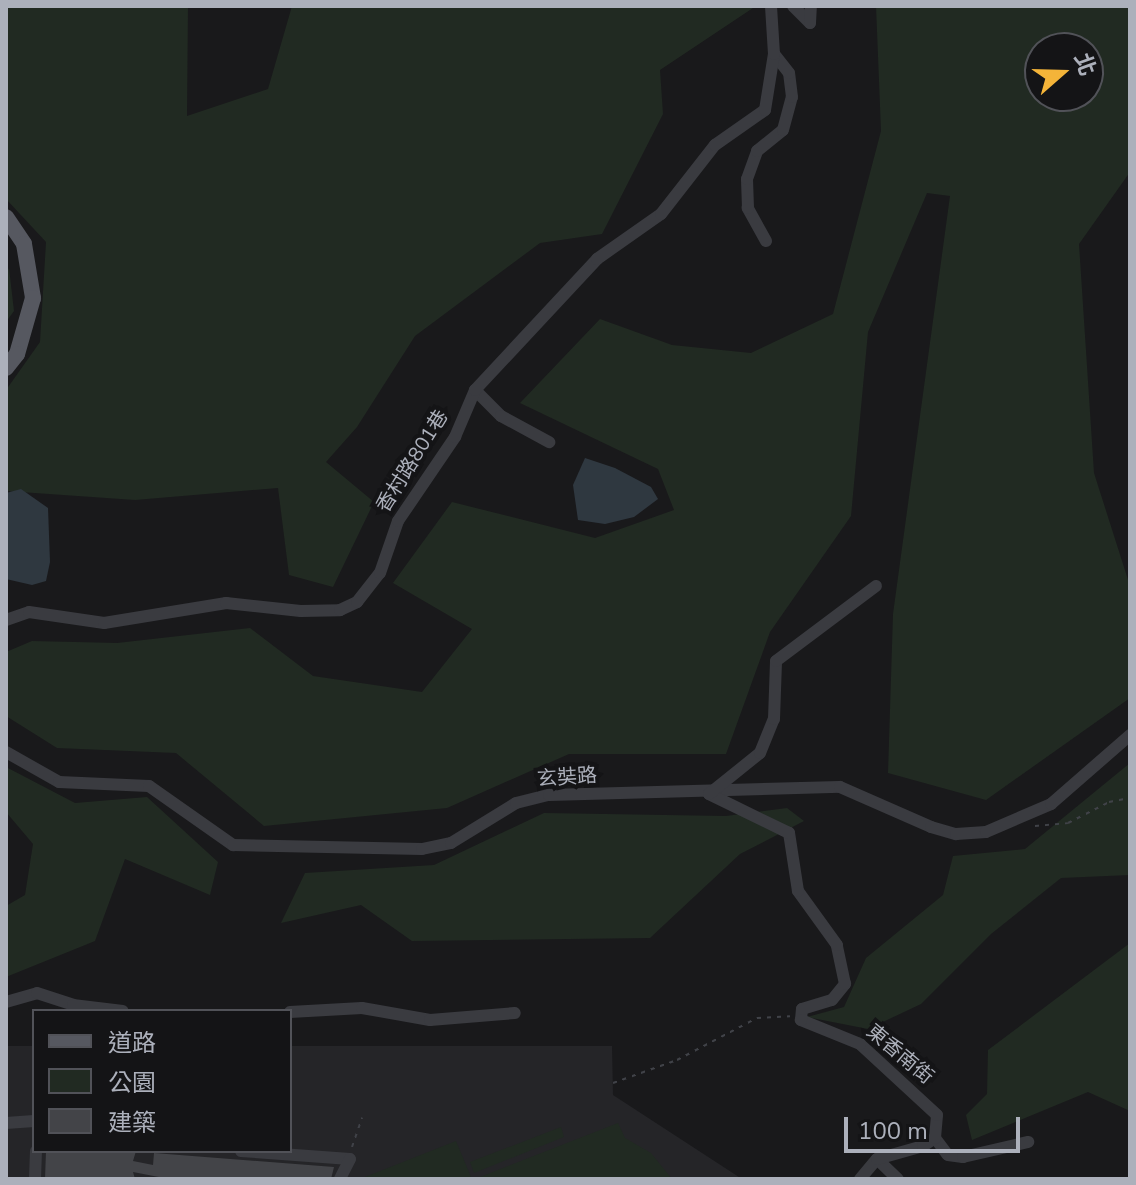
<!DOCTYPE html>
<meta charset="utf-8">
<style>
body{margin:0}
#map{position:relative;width:1136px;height:1185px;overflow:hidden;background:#19191b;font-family:"Nunito Sans","Noto Sans TC",sans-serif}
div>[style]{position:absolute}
.built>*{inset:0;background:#252528}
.green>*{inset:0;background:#212a22}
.water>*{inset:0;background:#2f3840}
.building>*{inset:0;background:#434448}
.path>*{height:2px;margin-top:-1px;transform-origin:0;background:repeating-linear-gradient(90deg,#404248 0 4px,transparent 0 10px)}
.minor>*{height:12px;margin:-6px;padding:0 6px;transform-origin:6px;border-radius:6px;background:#3a3b40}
.major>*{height:16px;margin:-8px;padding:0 8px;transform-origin:8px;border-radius:8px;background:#565860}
span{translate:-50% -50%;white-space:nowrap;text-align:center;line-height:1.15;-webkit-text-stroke:8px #141416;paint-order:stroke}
.street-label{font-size:20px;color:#acb0bb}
.frame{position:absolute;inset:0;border:8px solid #acb0bb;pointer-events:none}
.legend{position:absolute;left:32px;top:1009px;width:260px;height:144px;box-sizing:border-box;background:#141416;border:2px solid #515258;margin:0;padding:10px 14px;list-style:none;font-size:24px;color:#acb0bb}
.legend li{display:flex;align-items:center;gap:16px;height:40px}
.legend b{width:40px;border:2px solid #515258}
.north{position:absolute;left:1024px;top:32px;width:80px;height:80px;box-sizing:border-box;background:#141416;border:2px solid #515258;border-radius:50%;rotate:70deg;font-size:22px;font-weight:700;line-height:32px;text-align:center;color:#acb0bb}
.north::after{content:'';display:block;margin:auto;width:28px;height:36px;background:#f4b439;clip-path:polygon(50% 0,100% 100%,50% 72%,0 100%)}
.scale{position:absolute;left:844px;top:1117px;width:176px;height:36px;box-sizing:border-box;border:4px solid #acb0bb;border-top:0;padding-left:10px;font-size:24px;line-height:28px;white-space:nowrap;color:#acb0bb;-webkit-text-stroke:6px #141416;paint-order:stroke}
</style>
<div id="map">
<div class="built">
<div style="clip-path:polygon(6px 1046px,34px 1046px,34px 1151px,290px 1151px,290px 1046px,612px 1046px,613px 1095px,742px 1179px,6px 1179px)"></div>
</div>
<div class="green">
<div style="clip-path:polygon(6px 6px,188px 6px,187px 116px,268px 89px,292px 6px,756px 6px,660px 70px,663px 114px,602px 234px,540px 243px,415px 336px,357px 427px,326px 462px,374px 502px,333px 587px,289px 575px,278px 488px,135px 500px,6px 491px,6px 390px,40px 342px,46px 242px,6px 199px)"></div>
<div style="clip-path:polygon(evenodd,876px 6px,1130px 6px,1130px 172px,1079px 244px,1094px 473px,1130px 586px,1130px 698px,986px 800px,888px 773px,893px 614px,950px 196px,927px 193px,868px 332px,851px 516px,770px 632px,726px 754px,569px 754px,447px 808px,264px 826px,176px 753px,57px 748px,6px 716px,6px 652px,32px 641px,117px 643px,250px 628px,313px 676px,422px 692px,472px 629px,393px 583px,452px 502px,595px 538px,674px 510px,658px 469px,520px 403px,600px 319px,672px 345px,751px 353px,833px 314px,881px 131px,876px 6px,1040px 48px,1088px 48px,1088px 96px,1040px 96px,1040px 48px)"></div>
<div style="clip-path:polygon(9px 268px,14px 311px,6px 322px,6px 275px)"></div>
<div style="clip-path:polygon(1130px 763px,1130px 875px,1061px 878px,991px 934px,921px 1004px,868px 1029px,807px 1017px,844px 1007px,866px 958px,943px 895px,953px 856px,1025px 849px)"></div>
<div style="clip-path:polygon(6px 767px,75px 803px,147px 797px,218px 862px,210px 895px,125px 859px,95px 941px,6px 977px,6px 906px,25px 895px,33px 844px,6px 812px)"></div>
<div style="clip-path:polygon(787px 808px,804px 821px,740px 854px,650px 938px,412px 941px,361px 905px,281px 923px,305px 873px,434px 865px,544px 813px,726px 816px)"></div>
<div style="clip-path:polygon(1130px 943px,1130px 1111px,1088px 1092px,972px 1140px,966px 1115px,987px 1094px,988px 1050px)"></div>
<div style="clip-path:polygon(618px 1123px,625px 1138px,651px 1153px,672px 1179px,475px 1179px)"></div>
<div style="clip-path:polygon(561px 1127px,564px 1137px,474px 1173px,470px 1162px)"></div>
<div style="clip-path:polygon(456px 1141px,471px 1177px,466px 1179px,360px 1179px)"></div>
</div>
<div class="water">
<div style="clip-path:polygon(585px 458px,615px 468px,651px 487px,658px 499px,634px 517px,605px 524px,578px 520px,573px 485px)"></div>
<div style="clip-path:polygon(21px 489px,48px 508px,50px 562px,46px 581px,32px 585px,6px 579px,6px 493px)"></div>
</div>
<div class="building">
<div style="clip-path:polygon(46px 1151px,136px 1151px,133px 1161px,153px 1165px,154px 1153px,334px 1167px,331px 1179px,169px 1179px,133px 1172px,135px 1179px,45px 1179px)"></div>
</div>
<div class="path">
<div style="left:1035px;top:826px;width:33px;rotate:-5deg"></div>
<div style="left:1068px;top:823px;width:46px;rotate:-27.1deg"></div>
<div style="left:1109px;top:802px;width:21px;rotate:-11deg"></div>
<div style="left:613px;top:1083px;width:68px;rotate:-19.8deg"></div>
<div style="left:677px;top:1060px;width:90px;rotate:-27.7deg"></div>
<div style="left:757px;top:1018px;width:33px;rotate:-3deg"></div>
<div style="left:352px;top:1147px;width:31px;rotate:-71deg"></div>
</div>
<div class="minor">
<div style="left:793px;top:6px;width:24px;rotate:45deg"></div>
<div style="left:810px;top:23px;width:17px;rotate:-87deg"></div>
<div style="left:766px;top:241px;width:38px;rotate:-119deg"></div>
<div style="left:748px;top:208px;width:29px;rotate:-92deg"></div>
<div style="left:747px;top:179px;width:30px;rotate:-70deg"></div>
<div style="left:757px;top:151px;width:33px;rotate:-39deg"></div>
<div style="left:783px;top:130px;width:34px;rotate:-75deg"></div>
<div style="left:792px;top:97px;width:24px;rotate:-97deg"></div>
<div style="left:789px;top:73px;width:24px;rotate:-128deg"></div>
<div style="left:475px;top:390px;width:37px;rotate:45deg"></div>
<div style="left:501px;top:416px;width:55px;rotate:28.4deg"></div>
<div style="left:6px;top:620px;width:24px;rotate:-19deg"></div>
<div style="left:29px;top:612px;width:76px;rotate:8.3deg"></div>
<div style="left:104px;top:623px;width:124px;rotate:-9.3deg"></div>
<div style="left:226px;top:603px;width:75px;rotate:6.1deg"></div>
<div style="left:301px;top:611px;width:39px;rotate:-1deg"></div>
<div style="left:340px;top:610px;width:19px;rotate:-25deg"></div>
<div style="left:357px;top:602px;width:37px;rotate:-52deg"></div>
<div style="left:380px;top:573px;width:55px;rotate:-70.9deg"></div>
<div style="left:398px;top:521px;width:102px;rotate:-55.8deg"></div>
<div style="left:455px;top:437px;width:51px;rotate:-66.9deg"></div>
<div style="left:475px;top:390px;width:179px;rotate:-47deg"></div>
<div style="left:597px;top:259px;width:78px;rotate:-35.1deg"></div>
<div style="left:661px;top:214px;width:88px;rotate:-52deg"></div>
<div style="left:715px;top:145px;width:61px;rotate:-35deg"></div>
<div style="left:765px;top:110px;width:57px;rotate:-80.9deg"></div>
<div style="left:774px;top:54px;width:48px;rotate:-93.6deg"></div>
<div style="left:6px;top:752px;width:61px;rotate:29.5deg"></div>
<div style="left:59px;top:782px;width:90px;rotate:2.5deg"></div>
<div style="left:149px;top:786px;width:103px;rotate:35.1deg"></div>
<div style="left:233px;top:845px;width:189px;rotate:1.2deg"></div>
<div style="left:422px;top:849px;width:30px;rotate:-12deg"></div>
<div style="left:451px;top:843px;width:76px;rotate:-31.6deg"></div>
<div style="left:516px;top:803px;width:34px;rotate:-14deg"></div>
<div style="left:549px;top:795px;width:291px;rotate:-1.6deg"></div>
<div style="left:840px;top:787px;width:99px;rotate:23.7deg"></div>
<div style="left:931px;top:827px;width:26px;rotate:16deg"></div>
<div style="left:956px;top:834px;width:30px;rotate:-4deg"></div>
<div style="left:986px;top:832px;width:71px;rotate:-23.3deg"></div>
<div style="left:1051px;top:804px;width:105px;rotate:-41.1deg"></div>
<div style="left:6px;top:1002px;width:32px;rotate:-16deg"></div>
<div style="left:37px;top:993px;width:38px;rotate:18deg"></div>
<div style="left:73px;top:1005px;width:50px;rotate:6.8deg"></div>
<div style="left:290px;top:1012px;width:72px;rotate:-3.2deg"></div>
<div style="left:362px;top:1008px;width:69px;rotate:10deg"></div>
<div style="left:430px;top:1020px;width:85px;rotate:-4.7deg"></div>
<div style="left:6px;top:1123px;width:28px;rotate:-4deg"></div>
<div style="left:935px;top:1138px;width:21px;rotate:53deg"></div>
<div style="left:948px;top:1155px;width:15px;rotate:8deg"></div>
<div style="left:963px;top:1157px;width:67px;rotate:-13deg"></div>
<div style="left:241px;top:1151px;width:109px;rotate:4.2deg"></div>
<div style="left:350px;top:1159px;width:22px;rotate:117deg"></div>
<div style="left:877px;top:1159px;width:29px;rotate:44deg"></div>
<div style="left:35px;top:1179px;width:28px;rotate:-88deg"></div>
<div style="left:860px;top:1179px;width:26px;rotate:-50deg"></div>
<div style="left:877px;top:1159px;width:48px;rotate:-15.8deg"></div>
<div style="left:923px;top:1146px;width:14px;rotate:-34deg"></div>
<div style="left:935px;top:1138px;width:23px;rotate:-85deg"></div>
<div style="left:937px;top:1115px;width:105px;rotate:-137.3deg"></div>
<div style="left:860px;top:1044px;width:64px;rotate:-157.9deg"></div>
<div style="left:801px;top:1020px;width:11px;rotate:-85deg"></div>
<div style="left:802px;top:1009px;width:31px;rotate:-17deg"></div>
<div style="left:832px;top:1000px;width:21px;rotate:-51deg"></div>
<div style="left:845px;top:984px;width:40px;rotate:-102deg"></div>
<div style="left:837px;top:945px;width:67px;rotate:-125.8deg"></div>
<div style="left:798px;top:891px;width:59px;rotate:-98.8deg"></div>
<div style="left:789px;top:833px;width:89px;rotate:-154deg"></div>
<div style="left:709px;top:794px;width:65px;rotate:-38.8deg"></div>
<div style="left:760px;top:753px;width:37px;rotate:-68deg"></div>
<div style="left:774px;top:719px;width:58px;rotate:-88deg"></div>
<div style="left:776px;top:661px;width:125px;rotate:-36.9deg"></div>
</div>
<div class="major">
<div style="left:6px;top:217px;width:32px;rotate:56deg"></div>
<div style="left:24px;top:244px;width:55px;rotate:80.5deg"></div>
<div style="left:33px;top:298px;width:58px;rotate:105.9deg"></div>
<div style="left:17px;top:354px;width:18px;rotate:128deg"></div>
</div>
<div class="street-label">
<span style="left:412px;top:461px;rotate:-58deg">香村路801巷</span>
<span style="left:567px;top:777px;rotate:-4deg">玄奘路</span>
<span style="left:900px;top:1054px;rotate:40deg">東香南街</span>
</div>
<div class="frame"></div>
<ul class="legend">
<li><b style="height:10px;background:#565860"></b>道路</li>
<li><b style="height:22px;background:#212a22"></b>公園</li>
<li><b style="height:22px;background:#434448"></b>建築</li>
</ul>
<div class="north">北</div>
<div class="scale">100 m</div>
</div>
